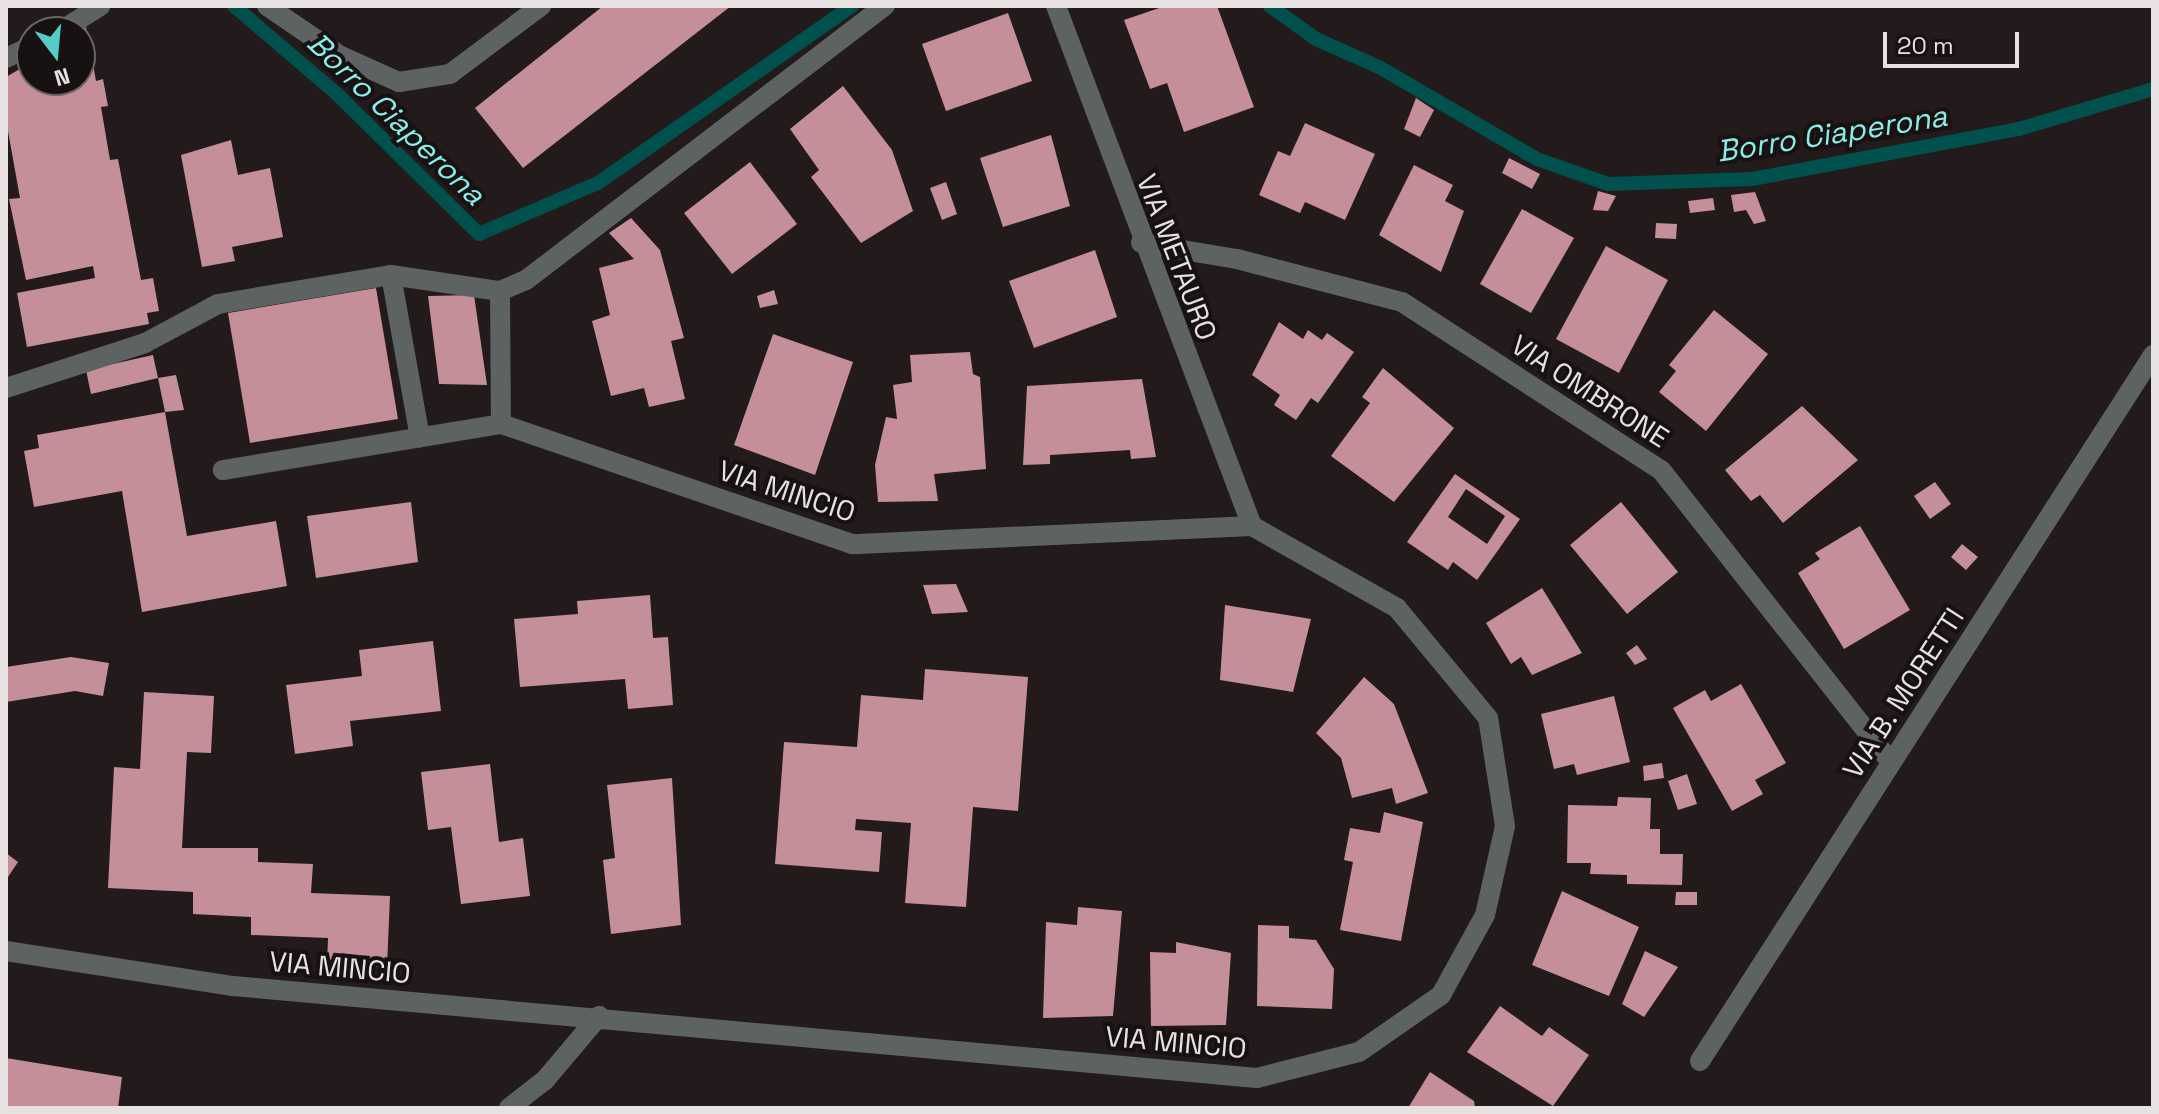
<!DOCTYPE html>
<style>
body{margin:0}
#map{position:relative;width:2159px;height:1114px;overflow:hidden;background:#221a1b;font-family:"Space Grotesk",sans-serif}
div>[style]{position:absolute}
.stream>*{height:14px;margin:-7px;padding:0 7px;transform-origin:7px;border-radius:7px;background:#00504d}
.building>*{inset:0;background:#c58f99}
.minor>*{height:20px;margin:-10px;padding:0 10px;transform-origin:10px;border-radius:10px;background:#5d6262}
.tertiary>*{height:20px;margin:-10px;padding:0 10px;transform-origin:10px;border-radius:10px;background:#5d6262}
span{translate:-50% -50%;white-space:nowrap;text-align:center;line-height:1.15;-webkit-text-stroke:8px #181112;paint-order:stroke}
.street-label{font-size:28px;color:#e7e1e2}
.water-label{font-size:30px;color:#88eee8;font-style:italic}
.frame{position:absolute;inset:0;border:8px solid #e7e1e2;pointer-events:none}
.north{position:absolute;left:16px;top:16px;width:80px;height:80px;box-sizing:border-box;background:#181112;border:2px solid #6b6465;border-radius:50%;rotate:164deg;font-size:22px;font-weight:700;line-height:32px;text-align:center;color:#e7e1e2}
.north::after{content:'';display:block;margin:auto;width:28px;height:36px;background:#54cdc8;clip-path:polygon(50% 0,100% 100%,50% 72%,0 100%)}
.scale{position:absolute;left:1883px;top:32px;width:136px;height:36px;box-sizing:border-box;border:4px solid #e7e1e2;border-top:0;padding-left:10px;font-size:24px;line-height:28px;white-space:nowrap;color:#e7e1e2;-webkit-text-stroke:6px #181112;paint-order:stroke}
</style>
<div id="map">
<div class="stream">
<div style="left:234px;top:6px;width:134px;rotate:40.5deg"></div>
<div style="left:336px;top:93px;width:201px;rotate:44.6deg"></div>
<div style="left:479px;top:234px;width:129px;rotate:-23.2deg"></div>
<div style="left:598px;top:183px;width:310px;rotate:-34.9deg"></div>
<div style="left:1270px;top:6px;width:57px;rotate:35.7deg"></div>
<div style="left:1316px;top:39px;width:69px;rotate:24deg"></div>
<div style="left:1379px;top:67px;width:183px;rotate:30.2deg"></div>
<div style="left:1537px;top:159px;width:75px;rotate:19.4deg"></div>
<div style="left:1608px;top:184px;width:144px;rotate:-2deg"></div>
<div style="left:1752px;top:179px;width:272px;rotate:-10.6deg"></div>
<div style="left:2019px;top:129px;width:140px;rotate:-16.6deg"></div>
</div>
<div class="building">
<div style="clip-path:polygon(603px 6px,731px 6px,523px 168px,475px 108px)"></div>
<div style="clip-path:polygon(1165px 6px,1217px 6px,1254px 107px,1184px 132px,1167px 83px,1150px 89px,1124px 20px)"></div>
<div style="clip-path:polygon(1008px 13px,1032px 81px,946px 111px,922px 44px)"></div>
<div style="clip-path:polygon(86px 27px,96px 81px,103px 79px,108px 106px,101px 107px,110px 160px,118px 159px,141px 280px,153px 278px,159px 311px,147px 313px,149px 324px,27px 347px,17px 293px,95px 278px,93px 266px,26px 280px,9px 199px,20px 198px,6px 120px,6px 77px,32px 62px,32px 80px,80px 80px,80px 31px)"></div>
<div style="clip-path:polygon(843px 86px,892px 150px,913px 211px,861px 243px,811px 177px,819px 170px,790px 129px)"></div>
<div style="clip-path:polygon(1416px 98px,1434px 110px,1420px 137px,1404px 129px)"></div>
<div style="clip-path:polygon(1305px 123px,1375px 154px,1345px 220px,1305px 202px,1300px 213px,1259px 195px,1278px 151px,1290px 156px)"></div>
<div style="clip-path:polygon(1051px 135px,1070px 206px,1003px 227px,980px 158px)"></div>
<div style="clip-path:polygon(231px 140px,238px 175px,270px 168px,283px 237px,232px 247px,235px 261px,202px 267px,181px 155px)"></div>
<div style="clip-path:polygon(1509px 158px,1540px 174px,1532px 189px,1502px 173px)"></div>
<div style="clip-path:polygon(750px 162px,797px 224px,732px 274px,684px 213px)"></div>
<div style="clip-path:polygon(1414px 165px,1453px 185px,1445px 201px,1464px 211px,1441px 272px,1379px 235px)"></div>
<div style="clip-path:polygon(946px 182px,957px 214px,942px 220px,930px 188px)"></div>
<div style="clip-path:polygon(1598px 191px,1616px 196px,1608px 211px,1593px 210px)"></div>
<div style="clip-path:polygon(1755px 192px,1766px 221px,1754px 224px,1746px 210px,1734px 212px,1731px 195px)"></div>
<div style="clip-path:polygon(1713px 198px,1715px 210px,1690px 213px,1688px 201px)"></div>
<div style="clip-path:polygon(1522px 209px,1574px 238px,1531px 313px,1480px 284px)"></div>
<div style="clip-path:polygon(631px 218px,660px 250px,684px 338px,671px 341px,685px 399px,649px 407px,644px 388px,611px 396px,592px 321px,610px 315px,599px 268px,634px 259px,609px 233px)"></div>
<div style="clip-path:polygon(1656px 223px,1677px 224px,1676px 239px,1655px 238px)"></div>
<div style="clip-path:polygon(1606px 246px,1668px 280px,1619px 373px,1556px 339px)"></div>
<div style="clip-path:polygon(1095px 250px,1117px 317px,1034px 348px,1009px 281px)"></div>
<div style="clip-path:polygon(376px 288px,398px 419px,250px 443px,228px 313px)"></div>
<div style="clip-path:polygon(774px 290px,778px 304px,760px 308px,757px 296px)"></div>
<div style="clip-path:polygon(474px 295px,487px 385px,439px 384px,428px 296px)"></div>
<div style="clip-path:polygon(1714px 310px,1768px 354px,1706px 431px,1659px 392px,1676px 371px,1669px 365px)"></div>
<div style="clip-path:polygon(1279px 322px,1303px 339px,1308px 330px,1322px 340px,1327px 333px,1354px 352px,1318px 403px,1311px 398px,1296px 420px,1274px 405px,1280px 395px,1252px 375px)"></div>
<div style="clip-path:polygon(773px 334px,853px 362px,815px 475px,734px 445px)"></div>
<div style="clip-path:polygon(970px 352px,973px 374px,980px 377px,986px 469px,934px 474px,938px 501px,878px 502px,875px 465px,886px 417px,897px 419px,893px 385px,912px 382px,910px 355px)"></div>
<div style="clip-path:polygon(153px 355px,158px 378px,91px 394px,86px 370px)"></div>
<div style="clip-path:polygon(1383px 368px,1454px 428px,1394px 502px,1331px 456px,1370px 403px,1362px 397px)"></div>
<div style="clip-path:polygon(176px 375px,184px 410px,165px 412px,187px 536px,276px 521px,287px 586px,142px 612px,122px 491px,34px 507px,24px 451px,39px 448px,37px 435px,165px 412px,158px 378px)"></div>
<div style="clip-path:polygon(1142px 379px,1156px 457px,1131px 459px,1130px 450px,1050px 455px,1050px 464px,1023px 465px,1027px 386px)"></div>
<div style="clip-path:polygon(1802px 406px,1858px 460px,1783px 523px,1760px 495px,1751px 501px,1725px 470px)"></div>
<div style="clip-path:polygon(evenodd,1455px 474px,1520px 519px,1477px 580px,1453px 562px,1448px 570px,1407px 542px,1455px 474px,1466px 489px,1505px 516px,1487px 544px,1448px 517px,1466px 489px)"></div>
<div style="clip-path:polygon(1935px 482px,1951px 504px,1930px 519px,1914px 496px)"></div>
<div style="clip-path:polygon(411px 502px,418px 562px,316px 578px,307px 516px)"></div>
<div style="clip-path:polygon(1621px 502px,1678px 572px,1627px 614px,1570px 545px)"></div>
<div style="clip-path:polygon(1860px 526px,1910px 610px,1844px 649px,1798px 573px,1820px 559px,1815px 553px)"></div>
<div style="clip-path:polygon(1962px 544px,1978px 557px,1966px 570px,1951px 557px)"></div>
<div style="clip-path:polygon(956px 584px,968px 612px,932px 614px,923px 585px)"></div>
<div style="clip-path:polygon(1542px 588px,1582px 653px,1532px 675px,1521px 657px,1511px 664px,1486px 623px)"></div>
<div style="clip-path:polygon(650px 595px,653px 638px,668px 637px,673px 705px,628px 709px,625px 679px,520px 687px,514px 619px,578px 614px,577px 601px)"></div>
<div style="clip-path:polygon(1225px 605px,1311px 619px,1293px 692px,1220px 680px)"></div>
<div style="clip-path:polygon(433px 641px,441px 711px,350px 721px,353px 746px,295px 754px,286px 685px,362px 676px,359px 650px)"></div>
<div style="clip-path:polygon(1637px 645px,1647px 659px,1635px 665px,1626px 653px)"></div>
<div style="clip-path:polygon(71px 657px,109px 663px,103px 696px,75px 691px,6px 702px,6px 667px)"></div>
<div style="clip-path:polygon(925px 669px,1028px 677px,1018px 811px,973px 807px,966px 907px,905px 903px,911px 823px,856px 819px,855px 830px,882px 832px,879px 872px,775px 864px,784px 742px,857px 747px,861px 695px,923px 700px)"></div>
<div style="clip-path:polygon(1364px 677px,1394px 704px,1428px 793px,1396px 804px,1392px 788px,1352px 798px,1341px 758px,1316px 733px)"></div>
<div style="clip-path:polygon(1741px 684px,1786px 763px,1755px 780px,1763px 794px,1732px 811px,1673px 708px,1705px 690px,1711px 701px)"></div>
<div style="clip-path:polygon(144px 692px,214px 696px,211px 753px,187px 752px,182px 848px,258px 848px,258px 862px,313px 864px,311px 893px,390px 896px,387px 967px,327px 964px,328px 938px,251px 935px,251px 917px,193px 914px,193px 892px,108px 888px,114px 767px,140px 769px)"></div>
<div style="clip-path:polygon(1614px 696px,1630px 762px,1577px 775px,1574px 764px,1554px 769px,1541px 714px)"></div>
<div style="clip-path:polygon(1662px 763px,1664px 778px,1644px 781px,1643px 766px)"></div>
<div style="clip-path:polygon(490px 764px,499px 842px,523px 838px,530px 896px,461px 904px,451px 827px,428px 830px,421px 772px)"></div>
<div style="clip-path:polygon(1687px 774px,1697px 804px,1678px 810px,1668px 781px)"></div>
<div style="clip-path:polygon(672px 778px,681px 925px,611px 934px,603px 860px,615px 858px,607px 785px)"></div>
<div style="clip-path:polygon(1618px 797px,1651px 798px,1650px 829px,1660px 829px,1660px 854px,1683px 854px,1682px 885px,1627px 884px,1627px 875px,1590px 874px,1591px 863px,1567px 863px,1568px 805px,1617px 806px)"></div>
<div style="clip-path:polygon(1384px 812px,1423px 822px,1401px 941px,1340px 930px,1353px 862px,1344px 860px,1350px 828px,1380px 833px)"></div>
<div style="clip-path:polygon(6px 853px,18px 862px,6px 880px)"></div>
<div style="clip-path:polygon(1562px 891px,1639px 927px,1609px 996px,1532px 965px)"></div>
<div style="clip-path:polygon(1676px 892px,1697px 892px,1697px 905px,1675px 905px)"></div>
<div style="clip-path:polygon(1078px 907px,1122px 911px,1113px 1016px,1043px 1018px,1046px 922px,1077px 925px)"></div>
<div style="clip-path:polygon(1258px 925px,1289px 926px,1289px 938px,1316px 940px,1334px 969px,1332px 1009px,1257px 1006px)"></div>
<div style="clip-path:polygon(1176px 942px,1231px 953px,1226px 1025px,1151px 1026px,1150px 952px,1176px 953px)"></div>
<div style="clip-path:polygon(1645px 951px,1678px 967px,1644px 1017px,1622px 1004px)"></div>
<div style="clip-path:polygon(1500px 1006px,1542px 1036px,1549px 1027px,1589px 1055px,1553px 1106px,1467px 1052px)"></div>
<div style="clip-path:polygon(6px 1058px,122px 1077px,118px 1108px,6px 1108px)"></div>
<div style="clip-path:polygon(1430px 1072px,1474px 1101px,1475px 1108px,1408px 1108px)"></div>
</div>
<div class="minor">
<div style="left:267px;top:6px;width:87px;rotate:34.2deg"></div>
<div style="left:339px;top:55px;width:66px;rotate:24.2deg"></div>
<div style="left:399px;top:82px;width:52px;rotate:-8.9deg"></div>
<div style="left:450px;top:74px;width:114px;rotate:-36.8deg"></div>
<div style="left:1056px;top:6px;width:556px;rotate:69.35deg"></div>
<div style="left:1141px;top:243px;width:97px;rotate:9.5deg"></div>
<div style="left:1237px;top:259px;width:171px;rotate:14.6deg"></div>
<div style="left:1402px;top:302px;width:309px;rotate:33deg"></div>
<div style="left:1661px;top:470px;width:372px;rotate:51.8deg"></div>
<div style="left:391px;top:275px;width:165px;rotate:79.9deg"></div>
<div style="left:500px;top:291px;width:133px;rotate:89.6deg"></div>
<div style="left:6px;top:388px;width:146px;rotate:-17.9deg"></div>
<div style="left:145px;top:343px;width:83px;rotate:-28.1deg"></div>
<div style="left:218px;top:304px;width:175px;rotate:-9.5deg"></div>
<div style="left:391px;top:275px;width:110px;rotate:8.4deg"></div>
<div style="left:500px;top:291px;width:28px;rotate:-23deg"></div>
<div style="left:526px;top:280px;width:452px;rotate:-37.4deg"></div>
<div style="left:6px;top:951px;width:230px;rotate:8.8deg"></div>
<div style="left:233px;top:986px;width:1028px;rotate:5.13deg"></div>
<div style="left:1257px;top:1078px;width:105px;rotate:-14.3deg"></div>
<div style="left:1359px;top:1052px;width:100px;rotate:-34.8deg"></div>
<div style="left:1441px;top:995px;width:91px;rotate:-61.2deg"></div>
<div style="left:1485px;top:915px;width:91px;rotate:-77.3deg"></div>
<div style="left:1505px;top:826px;width:109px;rotate:-98.9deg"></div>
<div style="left:1488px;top:718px;width:143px;rotate:-129.6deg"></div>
<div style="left:1397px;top:608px;width:167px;rotate:-150.5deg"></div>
<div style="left:1252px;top:526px;width:400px;rotate:177.4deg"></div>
<div style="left:852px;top:544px;width:371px;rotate:-161.1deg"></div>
<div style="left:501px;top:424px;width:282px;rotate:170.6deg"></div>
<div style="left:1700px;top:1061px;width:839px;rotate:-57.31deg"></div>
<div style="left:509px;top:1108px;width:46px;rotate:-37.9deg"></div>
<div style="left:545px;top:1080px;width:84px;rotate:-49.8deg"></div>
</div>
<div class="tertiary">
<div style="left:59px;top:32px;width:49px;rotate:-32.4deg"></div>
<div style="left:6px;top:58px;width:29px;rotate:-25deg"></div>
</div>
<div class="street-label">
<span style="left:1177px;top:257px;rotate:69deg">VIA METAURO</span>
<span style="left:1590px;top:391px;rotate:33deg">VIA OMBRONE</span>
<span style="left:787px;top:491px;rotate:18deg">VIA MINCIO</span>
<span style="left:1903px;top:693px;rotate:-57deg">VIA B. MORETTI</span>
<span style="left:340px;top:967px;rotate:5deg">VIA MINCIO</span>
<span style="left:1176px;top:1042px;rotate:5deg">VIA MINCIO</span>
</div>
<div class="water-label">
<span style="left:396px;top:119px;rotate:44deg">Borro Ciaperona</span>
<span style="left:1832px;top:134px;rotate:-9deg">Borro Ciaperona</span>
</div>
<div class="frame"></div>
<div class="north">N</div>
<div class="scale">20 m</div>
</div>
